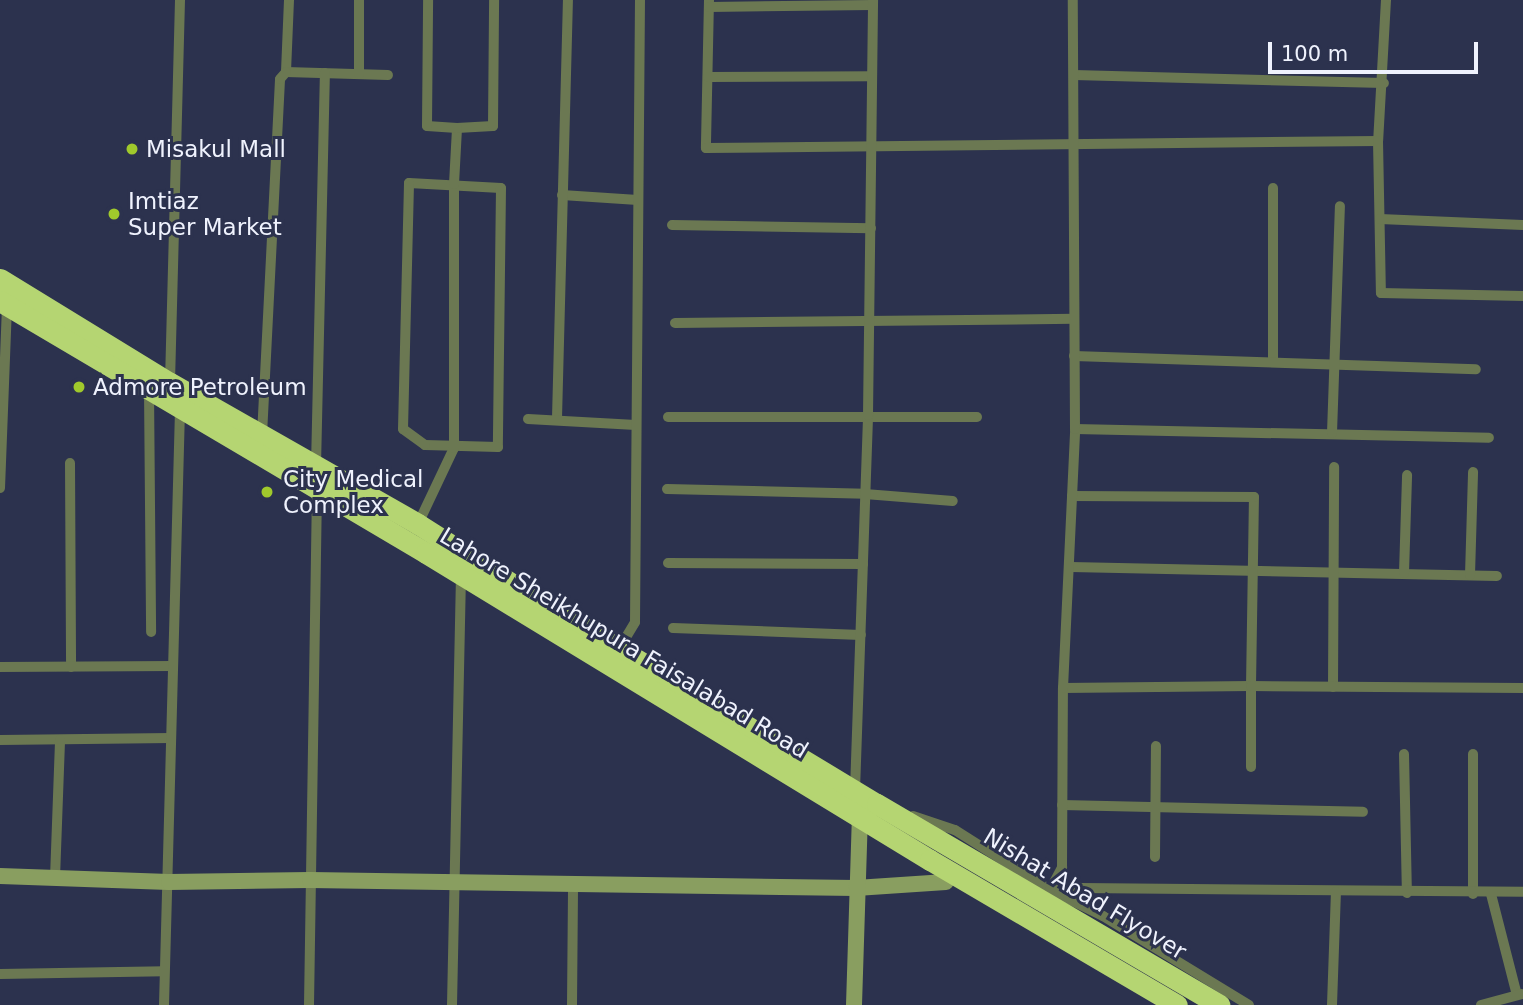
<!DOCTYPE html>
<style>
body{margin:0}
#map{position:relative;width:1523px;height:1005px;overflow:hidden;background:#2c324e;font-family:"DejaVu Sans",sans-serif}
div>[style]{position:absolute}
.street>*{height:10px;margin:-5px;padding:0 5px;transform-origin:5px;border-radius:5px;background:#6b7852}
.secondary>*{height:16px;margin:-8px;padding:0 8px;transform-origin:8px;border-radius:8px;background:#899e60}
.highway>*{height:21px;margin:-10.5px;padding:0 10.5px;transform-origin:10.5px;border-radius:10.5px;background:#b5d572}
.dots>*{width:19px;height:19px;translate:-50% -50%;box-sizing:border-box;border:4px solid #2c324e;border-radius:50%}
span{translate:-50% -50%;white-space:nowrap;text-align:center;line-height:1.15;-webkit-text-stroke:6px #2c324e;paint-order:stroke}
.poi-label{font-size:23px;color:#eff2fd}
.left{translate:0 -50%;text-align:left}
.street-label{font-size:23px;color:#eff2fd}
.scale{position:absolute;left:1268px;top:42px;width:210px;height:32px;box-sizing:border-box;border:4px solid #eff2fd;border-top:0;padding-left:9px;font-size:21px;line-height:24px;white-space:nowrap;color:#eff2fd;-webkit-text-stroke:5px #2c324e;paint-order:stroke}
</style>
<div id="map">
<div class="street">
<div style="left:289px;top:0;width:72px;rotate:92.4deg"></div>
<div style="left:286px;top:72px;width:102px;rotate:1.7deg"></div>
<div style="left:709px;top:0;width:148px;rotate:91.2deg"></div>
<div style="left:706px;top:148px;width:672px;rotate:-0.6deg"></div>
<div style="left:1386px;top:0;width:141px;rotate:93.2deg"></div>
<div style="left:1378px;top:141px;width:152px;rotate:88.9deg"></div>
<div style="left:1381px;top:293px;width:142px;rotate:1.2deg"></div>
<div style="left:709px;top:7px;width:164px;rotate:-0.7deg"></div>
<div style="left:359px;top:74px;width:74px;rotate:-90deg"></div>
<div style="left:1074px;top:75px;width:310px;rotate:1.5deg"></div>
<div style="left:708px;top:77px;width:164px;rotate:-0.3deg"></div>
<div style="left:457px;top:128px;width:36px;rotate:-3deg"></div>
<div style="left:493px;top:126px;width:126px;rotate:-89.5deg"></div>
<div style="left:409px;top:183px;width:92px;rotate:3.1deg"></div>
<div style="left:501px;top:188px;width:259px;rotate:90.7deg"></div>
<div style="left:498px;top:447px;width:73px;rotate:-178.4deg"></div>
<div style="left:425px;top:445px;width:27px;rotate:-144deg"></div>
<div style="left:403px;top:429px;width:246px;rotate:-88.6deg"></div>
<div style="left:1273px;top:188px;width:174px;rotate:90deg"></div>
<div style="left:562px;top:195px;width:76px;rotate:3.8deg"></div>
<div style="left:1380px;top:219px;width:143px;rotate:2.4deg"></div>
<div style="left:672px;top:225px;width:199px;rotate:0.9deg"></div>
<div style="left:675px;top:323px;width:399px;rotate:-0.6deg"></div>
<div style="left:1074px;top:356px;width:402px;rotate:1.9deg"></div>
<div style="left:170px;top:382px;width:382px;rotate:-88.5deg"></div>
<div style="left:149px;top:390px;width:242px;rotate:89.5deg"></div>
<div style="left:668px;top:417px;width:309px"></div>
<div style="left:557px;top:418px;width:418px;rotate:-88.5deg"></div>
<div style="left:528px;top:419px;width:108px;rotate:3.2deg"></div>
<div style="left:1075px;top:429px;width:414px;rotate:1.2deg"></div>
<div style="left:1332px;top:433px;width:227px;rotate:-88deg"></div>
<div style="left:262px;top:435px;width:356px;rotate:-87.1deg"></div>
<div style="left:280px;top:79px;width:9px;rotate:-49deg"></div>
<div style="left:70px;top:463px;width:204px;rotate:89.7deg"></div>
<div style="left:316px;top:466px;width:393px;rotate:-88.7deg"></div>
<div style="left:0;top:488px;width:182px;rotate:-87.8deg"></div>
<div style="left:667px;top:489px;width:198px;rotate:1.4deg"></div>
<div style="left:865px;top:494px;width:88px;rotate:4.5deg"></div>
<div style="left:418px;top:524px;width:84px;rotate:-64.7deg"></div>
<div style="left:454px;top:448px;width:264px;rotate:-90deg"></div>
<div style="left:454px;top:184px;width:56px;rotate:-86.9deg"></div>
<div style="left:457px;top:128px;width:30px;rotate:-176deg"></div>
<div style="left:427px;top:126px;width:126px;rotate:-89.5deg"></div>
<div style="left:668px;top:563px;width:195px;rotate:0.3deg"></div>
<div style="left:1071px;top:567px;width:426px;rotate:1.2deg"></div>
<div style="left:1404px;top:573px;width:98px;rotate:-88.2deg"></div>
<div style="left:1470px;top:575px;width:103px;rotate:-88.3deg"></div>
<div style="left:673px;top:628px;width:188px;rotate:2.1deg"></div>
<div style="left:619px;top:649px;width:31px;rotate:-59deg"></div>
<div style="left:635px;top:622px;width:622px;rotate:-89.54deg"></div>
<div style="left:0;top:667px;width:173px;rotate:-0.3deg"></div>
<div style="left:1333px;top:687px;width:220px;rotate:-89.7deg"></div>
<div style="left:1063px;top:688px;width:188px;rotate:-0.6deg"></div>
<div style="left:1251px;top:686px;width:189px;rotate:-89.1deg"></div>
<div style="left:1254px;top:497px;width:182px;rotate:-179.7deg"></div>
<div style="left:0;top:740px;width:171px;rotate:-0.7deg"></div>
<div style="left:1404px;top:754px;width:139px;rotate:88.8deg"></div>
<div style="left:1473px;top:754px;width:140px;rotate:90deg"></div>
<div style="left:1251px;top:767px;width:81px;rotate:-90deg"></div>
<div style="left:1251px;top:686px;width:272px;rotate:0.4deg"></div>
<div style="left:855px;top:790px;width:375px;rotate:-88deg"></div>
<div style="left:868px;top:415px;width:415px;rotate:-89.3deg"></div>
<div style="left:1062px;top:805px;width:301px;rotate:1.3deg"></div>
<div style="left:913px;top:816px;width:44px;rotate:18.4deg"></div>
<div style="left:955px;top:830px;width:112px;rotate:32.3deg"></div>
<div style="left:1050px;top:890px;width:59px;rotate:26.1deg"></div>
<div style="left:1103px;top:916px;width:171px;rotate:31.4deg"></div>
<div style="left:1155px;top:857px;width:111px;rotate:-89.5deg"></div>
<div style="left:55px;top:878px;width:138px;rotate:-87.9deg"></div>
<div style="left:1050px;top:890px;width:26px;rotate:-62deg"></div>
<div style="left:1062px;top:867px;width:179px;rotate:-89.7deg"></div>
<div style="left:1063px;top:688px;width:259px;rotate:-87.3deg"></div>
<div style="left:1075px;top:429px;width:429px;rotate:-90.3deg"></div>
<div style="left:1491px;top:894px;width:104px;rotate:75.6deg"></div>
<div style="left:1068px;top:898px;width:16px;rotate:-40deg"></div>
<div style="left:1080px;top:888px;width:443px;rotate:0.5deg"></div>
<div style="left:0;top:974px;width:164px;rotate:-1deg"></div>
<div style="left:164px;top:1005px;width:597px;rotate:-88.46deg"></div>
<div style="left:309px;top:1005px;width:516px;rotate:-89.11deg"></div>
<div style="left:452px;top:1005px;width:431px;rotate:-88.8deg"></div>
<div style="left:572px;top:1005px;width:121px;rotate:-89.5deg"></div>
<div style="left:1332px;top:1005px;width:113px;rotate:-88deg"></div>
<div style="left:1481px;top:1005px;width:42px;rotate:-15deg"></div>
</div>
<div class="secondary">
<div style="left:0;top:876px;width:169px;rotate:2deg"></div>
<div style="left:169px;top:882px;width:141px;rotate:-0.8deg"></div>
<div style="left:310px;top:880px;width:546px;rotate:0.84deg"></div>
<div style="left:856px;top:888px;width:90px;rotate:-3.8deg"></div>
<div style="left:854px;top:1005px;width:187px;rotate:-88.2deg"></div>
</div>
<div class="highway">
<div style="left:0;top:279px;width:199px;rotate:31.5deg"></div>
<div style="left:170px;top:383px;width:285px;rotate:29.6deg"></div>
<div style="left:418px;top:524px;width:121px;rotate:32.5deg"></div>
<div style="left:520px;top:589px;width:417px;rotate:31.1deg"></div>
<div style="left:877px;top:804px;width:397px;rotate:30.4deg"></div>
<div style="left:0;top:301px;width:495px;rotate:30.6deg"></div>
<div style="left:426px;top:553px;width:590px;rotate:31.35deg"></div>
<div style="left:930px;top:860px;width:286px;rotate:30.4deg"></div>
</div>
<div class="dots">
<div style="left:132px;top:149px;background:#a0c92c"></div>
<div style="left:114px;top:214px;background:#a0c92c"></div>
<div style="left:79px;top:387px;background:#a0c92c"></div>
<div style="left:267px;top:492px;background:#a0c92c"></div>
</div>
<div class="poi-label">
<span class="left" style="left:146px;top:149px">Misakul Mall</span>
<span class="left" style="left:128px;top:214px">Imtiaz<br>Super Market</span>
<span class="left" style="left:93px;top:387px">Admore Petroleum</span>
<span class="left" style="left:283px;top:492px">City Medical<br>Complex</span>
</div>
<div class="street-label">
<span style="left:624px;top:643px;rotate:31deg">Lahore Sheikhupura Faisalabad Road</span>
<span style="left:1085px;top:894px;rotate:31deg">Nishat Abad Flyover</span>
</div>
<div class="scale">100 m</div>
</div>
